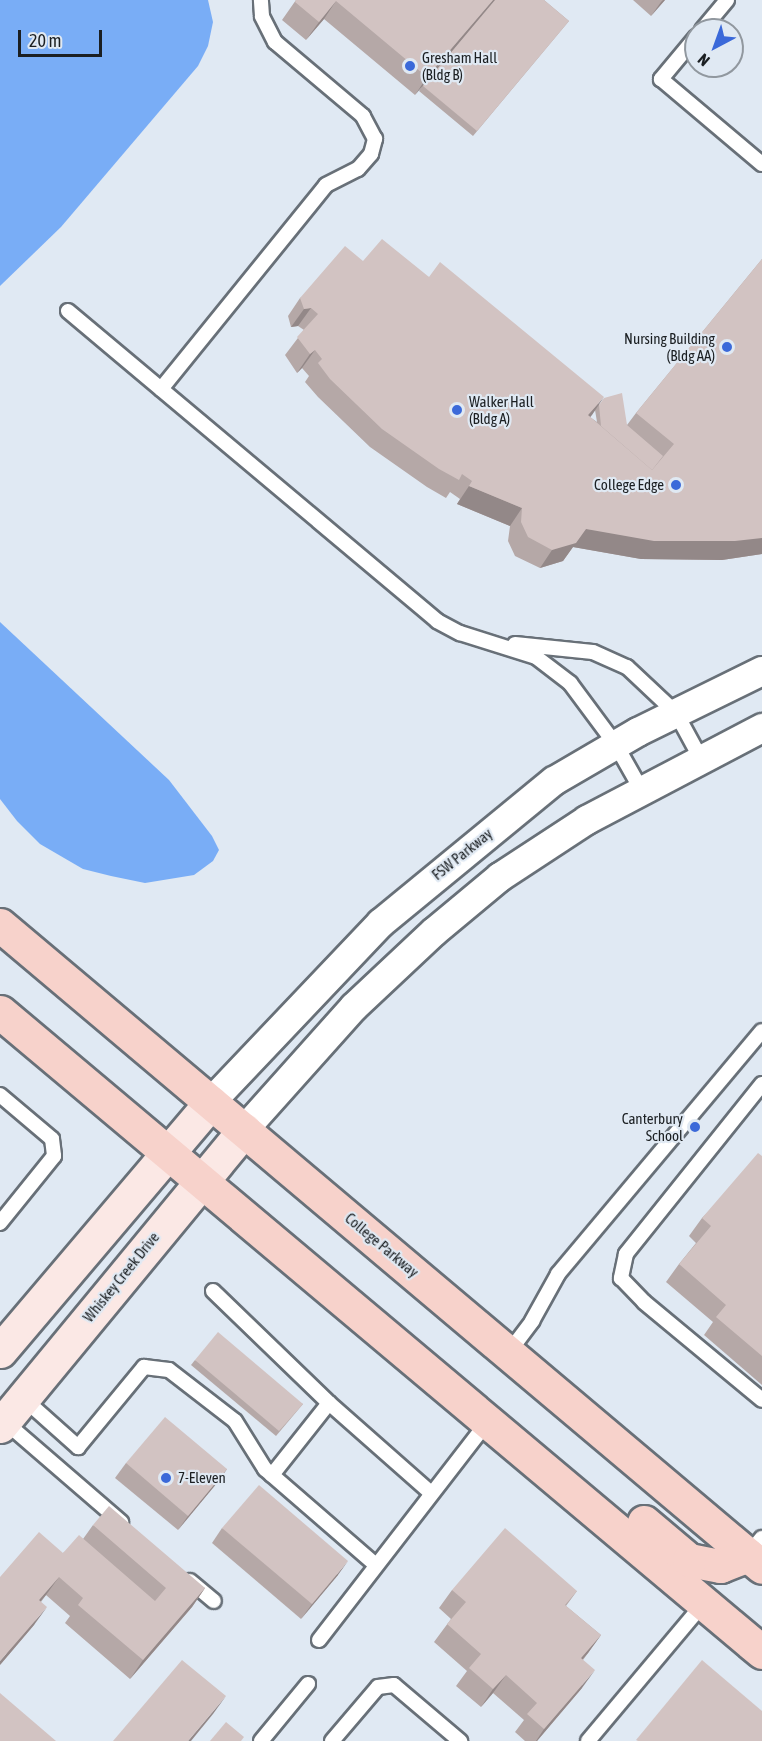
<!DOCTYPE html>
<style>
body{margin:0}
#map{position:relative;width:762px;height:1741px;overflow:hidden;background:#e0e9f3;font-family:"Asap Condensed",sans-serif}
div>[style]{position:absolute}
.water>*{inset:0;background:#79adf6}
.roads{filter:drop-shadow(2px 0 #687078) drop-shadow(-2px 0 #687078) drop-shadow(0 2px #687078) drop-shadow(0 -2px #687078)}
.lane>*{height:14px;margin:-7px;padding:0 7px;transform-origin:7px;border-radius:7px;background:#fff}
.street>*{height:28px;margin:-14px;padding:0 14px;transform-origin:14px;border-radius:14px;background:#fff}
.secondary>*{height:33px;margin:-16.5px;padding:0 16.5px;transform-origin:16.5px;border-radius:16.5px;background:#fbe8e5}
.primary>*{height:33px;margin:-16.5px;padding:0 16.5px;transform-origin:16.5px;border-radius:16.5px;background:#f7d2cb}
.wall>*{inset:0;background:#b5a8a7}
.shaded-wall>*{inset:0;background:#938888}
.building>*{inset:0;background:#d2c3c2}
.dots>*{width:16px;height:16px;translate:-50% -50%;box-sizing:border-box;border:3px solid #e0e9f3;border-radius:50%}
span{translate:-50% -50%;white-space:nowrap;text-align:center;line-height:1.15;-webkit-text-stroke:4.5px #e0e9f3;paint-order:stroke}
.poi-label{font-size:15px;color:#1b1f22}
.left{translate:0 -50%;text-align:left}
.right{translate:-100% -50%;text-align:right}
.street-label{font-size:15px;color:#1b1f22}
.north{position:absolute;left:684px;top:18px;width:60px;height:60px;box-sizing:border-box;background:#e0e9f3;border:2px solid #91989f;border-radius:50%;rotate:221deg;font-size:16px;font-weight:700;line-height:24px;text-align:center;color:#1b1f22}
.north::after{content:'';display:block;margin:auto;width:21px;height:27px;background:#3b69d9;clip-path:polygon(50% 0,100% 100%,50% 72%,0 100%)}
.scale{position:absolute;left:18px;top:30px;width:84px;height:27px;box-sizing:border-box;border:3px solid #1b1f22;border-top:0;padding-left:8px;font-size:18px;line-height:21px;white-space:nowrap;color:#1b1f22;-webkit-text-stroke:4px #e0e9f3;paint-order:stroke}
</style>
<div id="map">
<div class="water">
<div style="clip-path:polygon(0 0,208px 0,213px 22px,208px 46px,198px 66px,61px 227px,0 286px)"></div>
<div style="clip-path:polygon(0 622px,169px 780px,212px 836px,219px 850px,213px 861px,194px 875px,145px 883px,111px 876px,83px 869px,40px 844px,17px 821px,0 799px)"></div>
</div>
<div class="roads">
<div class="lane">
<div style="left:702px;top:30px;width:39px;rotate:-50deg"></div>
<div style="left:696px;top:37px;width:55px;rotate:129.8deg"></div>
<div style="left:661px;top:79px;width:132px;rotate:40.1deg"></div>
<div style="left:68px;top:311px;width:482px;rotate:40deg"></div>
<div style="left:437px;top:621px;width:26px;rotate:28deg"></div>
<div style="left:460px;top:633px;width:80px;rotate:17.5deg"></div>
<div style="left:536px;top:657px;width:43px;rotate:37.4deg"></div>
<div style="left:570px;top:683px;width:77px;rotate:53.4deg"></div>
<div style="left:616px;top:745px;width:53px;rotate:60.5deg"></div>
<div style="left:161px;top:389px;width:262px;rotate:-51deg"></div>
<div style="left:326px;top:185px;width:36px;rotate:-27deg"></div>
<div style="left:358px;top:169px;width:20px;rotate:-49deg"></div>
<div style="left:371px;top:154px;width:16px;rotate:-75deg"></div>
<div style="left:375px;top:139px;width:26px;rotate:-118deg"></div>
<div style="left:363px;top:116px;width:115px;rotate:-139.9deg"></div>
<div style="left:275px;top:42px;width:29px;rotate:-117deg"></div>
<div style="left:262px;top:16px;width:16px;rotate:-94deg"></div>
<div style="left:515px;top:644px;width:78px;rotate:5.9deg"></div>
<div style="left:593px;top:652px;width:37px;rotate:24deg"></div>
<div style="left:627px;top:667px;width:67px;rotate:43.2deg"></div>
<div style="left:676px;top:713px;width:52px;rotate:61.5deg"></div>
<div style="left:762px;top:1084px;width:218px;rotate:128.7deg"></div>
<div style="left:626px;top:1254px;width:25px;rotate:102deg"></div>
<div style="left:621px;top:1278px;width:33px;rotate:46deg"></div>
<div style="left:644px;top:1302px;width:153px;rotate:39.7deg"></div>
<div style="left:0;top:1095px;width:68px;rotate:40.2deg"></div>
<div style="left:52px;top:1139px;width:17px;rotate:83deg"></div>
<div style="left:54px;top:1156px;width:86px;rotate:128.9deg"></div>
<div style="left:213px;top:1291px;width:161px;rotate:44deg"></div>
<div style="left:329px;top:1403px;width:92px;rotate:128.4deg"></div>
<div style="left:509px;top:1352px;width:39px;rotate:-53deg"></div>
<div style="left:532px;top:1321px;width:54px;rotate:-61deg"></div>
<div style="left:558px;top:1274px;width:317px;rotate:-50deg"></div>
<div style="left:23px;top:1398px;width:74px;rotate:41.7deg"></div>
<div style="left:78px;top:1447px;width:104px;rotate:-50.5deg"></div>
<div style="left:144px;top:1367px;width:25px;rotate:7deg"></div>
<div style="left:169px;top:1370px;width:83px;rotate:37.7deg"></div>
<div style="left:235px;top:1421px;width:57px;rotate:58deg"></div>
<div style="left:265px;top:1469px;width:147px;rotate:40.9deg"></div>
<div style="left:329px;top:1403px;width:136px;rotate:41.4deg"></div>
<div style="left:4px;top:1421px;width:155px;rotate:40.8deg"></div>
<div style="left:748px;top:1555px;width:22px;rotate:-51deg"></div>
<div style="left:190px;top:1581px;width:31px;rotate:40deg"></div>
<div style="left:319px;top:1640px;width:277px;rotate:-52.3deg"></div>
<div style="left:261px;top:1741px;width:74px;rotate:-50.5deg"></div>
<div style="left:332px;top:1741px;width:71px;rotate:-49.6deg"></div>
<div style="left:378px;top:1687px;width:16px;rotate:-7deg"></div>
<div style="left:394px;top:1685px;width:87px;rotate:40.3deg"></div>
<div style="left:588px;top:1741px;width:180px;rotate:-50deg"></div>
</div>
<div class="street">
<div style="left:211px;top:1102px;width:247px;rotate:-46.5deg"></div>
<div style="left:381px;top:923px;width:224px;rotate:-39.4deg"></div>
<div style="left:554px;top:781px;width:97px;rotate:-30.3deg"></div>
<div style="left:638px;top:732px;width:138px;rotate:-26.2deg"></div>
<div style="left:244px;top:1130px;width:165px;rotate:-48.2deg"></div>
<div style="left:354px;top:1007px;width:110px;rotate:-43.2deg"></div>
<div style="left:434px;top:932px;width:86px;rotate:-39.8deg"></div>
<div style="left:500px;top:877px;width:104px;rotate:-33.2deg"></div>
<div style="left:587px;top:820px;width:198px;rotate:-27.7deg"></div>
</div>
<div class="secondary">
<div style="left:0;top:1351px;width:326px;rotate:-49.7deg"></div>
<div style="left:0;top:1426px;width:384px;rotate:-50.5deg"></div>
</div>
<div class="primary">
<div style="left:0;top:925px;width:996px;rotate:40.11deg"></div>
<div style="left:0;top:1012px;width:995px;rotate:40.03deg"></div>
<div style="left:644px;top:1522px;width:59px;rotate:40.2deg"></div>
<div style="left:689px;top:1560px;width:32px;rotate:11deg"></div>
<div style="left:720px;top:1566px;width:30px;rotate:-21deg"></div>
</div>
</div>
<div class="wall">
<div style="clip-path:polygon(296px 0,544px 0,569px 21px,473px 136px,419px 91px,422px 86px,415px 95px,324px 19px,306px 40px,282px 20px)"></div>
<div style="clip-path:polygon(633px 0,665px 0,651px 16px)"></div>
<div style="clip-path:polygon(evenodd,762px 259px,762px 554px,722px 560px,641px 559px,573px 547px,563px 561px,540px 568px,515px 556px,508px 541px,510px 526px,457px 504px,460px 499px,450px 492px,446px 498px,427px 487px,370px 447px,318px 397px,305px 382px,309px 376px,302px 368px,297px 373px,285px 355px,304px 330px,298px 326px,291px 327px,288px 316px,300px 298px,363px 261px,429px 277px,627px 425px,636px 413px,762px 259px,595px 410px,597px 422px,590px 417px,595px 410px)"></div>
<div style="clip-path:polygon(762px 1156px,762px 1385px,704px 1335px,713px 1322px,666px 1282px,679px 1264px,696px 1243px,689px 1236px,702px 1218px)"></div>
<div style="clip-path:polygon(195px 1360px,303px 1404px,276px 1436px,191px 1365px)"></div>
<div style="clip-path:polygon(126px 1463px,227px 1469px,217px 1483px,178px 1530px,115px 1478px)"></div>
<div style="clip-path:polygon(93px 1525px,205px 1588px,192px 1607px,130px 1679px,65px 1623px,70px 1616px,46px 1595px,41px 1602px,34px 1625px,0 1665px,63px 1553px,83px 1539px)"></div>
<div style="clip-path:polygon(222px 1528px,338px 1575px,301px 1619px,212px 1543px)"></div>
<div style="clip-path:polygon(452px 1590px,577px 1591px,566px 1606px,601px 1635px,583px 1660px,582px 1688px,537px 1741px,525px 1741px,515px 1732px,524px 1720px,493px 1693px,481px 1707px,456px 1686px,467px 1671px,434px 1642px,451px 1619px,439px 1608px)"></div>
</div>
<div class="shaded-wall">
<div style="clip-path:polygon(493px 0,496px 0,415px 95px,427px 77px)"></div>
<div style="clip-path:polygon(663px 0,665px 0,651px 16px,661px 2px)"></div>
<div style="clip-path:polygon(336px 1px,324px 19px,306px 40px,319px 22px)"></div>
<div style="clip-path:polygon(311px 308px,298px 326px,291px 327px,304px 309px)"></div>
<div style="clip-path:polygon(315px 350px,302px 368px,297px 373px,310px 354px)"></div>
<div style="clip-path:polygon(604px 397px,592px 415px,576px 433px,588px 415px)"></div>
<div style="clip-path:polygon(469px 486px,522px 508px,510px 526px,457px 504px)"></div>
<div style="clip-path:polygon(586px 529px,762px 538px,762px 554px,722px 560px,641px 559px,573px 547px,563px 561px,540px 568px,552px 550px)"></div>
<div style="clip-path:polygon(227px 1469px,217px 1483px,178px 1530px,188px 1516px)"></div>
<div style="clip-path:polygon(348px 1561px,338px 1575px,301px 1619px,312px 1604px)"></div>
<div style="clip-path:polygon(59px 1577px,46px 1595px,26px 1618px,39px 1600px)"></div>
<div style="clip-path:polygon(205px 1588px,192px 1607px,130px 1679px,143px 1660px)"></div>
<div style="clip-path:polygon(47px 1607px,34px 1625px,0 1665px,0 1661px)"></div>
<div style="clip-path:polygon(601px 1635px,588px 1653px,568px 1676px,581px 1658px)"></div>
<div style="clip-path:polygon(595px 1670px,582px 1688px,537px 1741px,536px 1741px,544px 1729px)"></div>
<div style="clip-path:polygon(506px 1675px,493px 1693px,481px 1707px,493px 1689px)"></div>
<div style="clip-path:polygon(226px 1696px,213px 1714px,191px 1741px,188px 1741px)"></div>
</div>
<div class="building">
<div style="clip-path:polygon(296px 0,493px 0,427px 77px,336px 1px,319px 22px,295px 2px)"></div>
<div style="clip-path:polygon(495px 0,544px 0,569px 21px,477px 131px,423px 86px)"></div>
<div style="clip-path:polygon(382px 239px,429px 277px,440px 262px,604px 397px,588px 415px,652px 470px,674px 444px,636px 413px,762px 259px,762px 538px,735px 541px,654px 541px,586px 529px,576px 543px,552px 550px,528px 537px,521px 522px,522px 508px,469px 486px,472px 481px,462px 474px,459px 480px,439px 469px,382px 429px,330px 379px,318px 363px,322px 359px,315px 350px,310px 354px,297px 337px,318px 314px,311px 308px,304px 309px,300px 298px,345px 246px,363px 261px)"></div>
<div style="clip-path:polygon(622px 393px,627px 425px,663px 456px,652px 470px,601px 426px,599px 405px,604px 398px)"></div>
<div style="clip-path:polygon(758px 1153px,762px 1156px,762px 1356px,716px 1317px,726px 1305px,679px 1264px,711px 1226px,702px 1218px)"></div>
<div style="clip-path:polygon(218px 1332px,303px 1404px,279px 1431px,195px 1360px)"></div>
<div style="clip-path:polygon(165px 1417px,227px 1469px,188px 1516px,126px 1463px)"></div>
<div style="clip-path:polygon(259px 1485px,348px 1561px,312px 1604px,222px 1528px)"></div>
<div style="clip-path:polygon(109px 1506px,205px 1588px,143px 1660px,78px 1605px,83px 1598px,59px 1577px,39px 1600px,47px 1607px,0 1661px,0 1577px,39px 1532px,63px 1553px,79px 1535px,155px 1601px,166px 1588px,93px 1525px)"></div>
<div style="clip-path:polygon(505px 1528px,577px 1591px,565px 1605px,601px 1635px,581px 1658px,595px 1670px,544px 1729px,527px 1714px,537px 1703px,506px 1675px,493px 1689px,469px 1668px,481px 1654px,447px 1624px,466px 1602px,452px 1590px)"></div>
<div style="clip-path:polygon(182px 1660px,226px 1696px,188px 1741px,113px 1741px)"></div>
<div style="clip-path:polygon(702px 1660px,762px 1711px,762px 1741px,638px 1741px,636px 1740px)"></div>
<div style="clip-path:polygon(0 1693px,56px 1741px,0 1741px)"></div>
<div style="clip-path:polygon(226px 1722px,244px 1737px,241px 1741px,210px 1741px)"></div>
</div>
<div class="dots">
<div style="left:410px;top:66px;background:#3b69d9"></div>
<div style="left:727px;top:347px;background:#3b69d9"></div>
<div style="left:457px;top:410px;background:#3b69d9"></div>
<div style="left:676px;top:485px;background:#3b69d9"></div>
<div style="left:695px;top:1127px;background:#3b69d9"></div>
<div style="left:166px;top:1478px;background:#3b69d9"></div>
</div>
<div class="poi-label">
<span class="left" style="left:422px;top:66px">Gresham Hall<br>(Bldg B)</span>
<span class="right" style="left:715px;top:347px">Nursing Building<br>(Bldg AA)</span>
<span class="left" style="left:469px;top:410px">Walker Hall<br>(Bldg A)</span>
<span class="right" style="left:664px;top:485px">College Edge</span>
<span class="right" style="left:683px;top:1127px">Canterbury<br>School</span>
<span class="left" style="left:178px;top:1478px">7-Eleven</span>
</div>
<div class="street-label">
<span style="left:462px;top:854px;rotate:-39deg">FSW Parkway</span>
<span style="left:382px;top:1245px;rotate:40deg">College Parkway</span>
<span style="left:121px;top:1277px;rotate:-51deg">Whiskey Creek Drive</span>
</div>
<div class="north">N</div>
<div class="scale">20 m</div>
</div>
